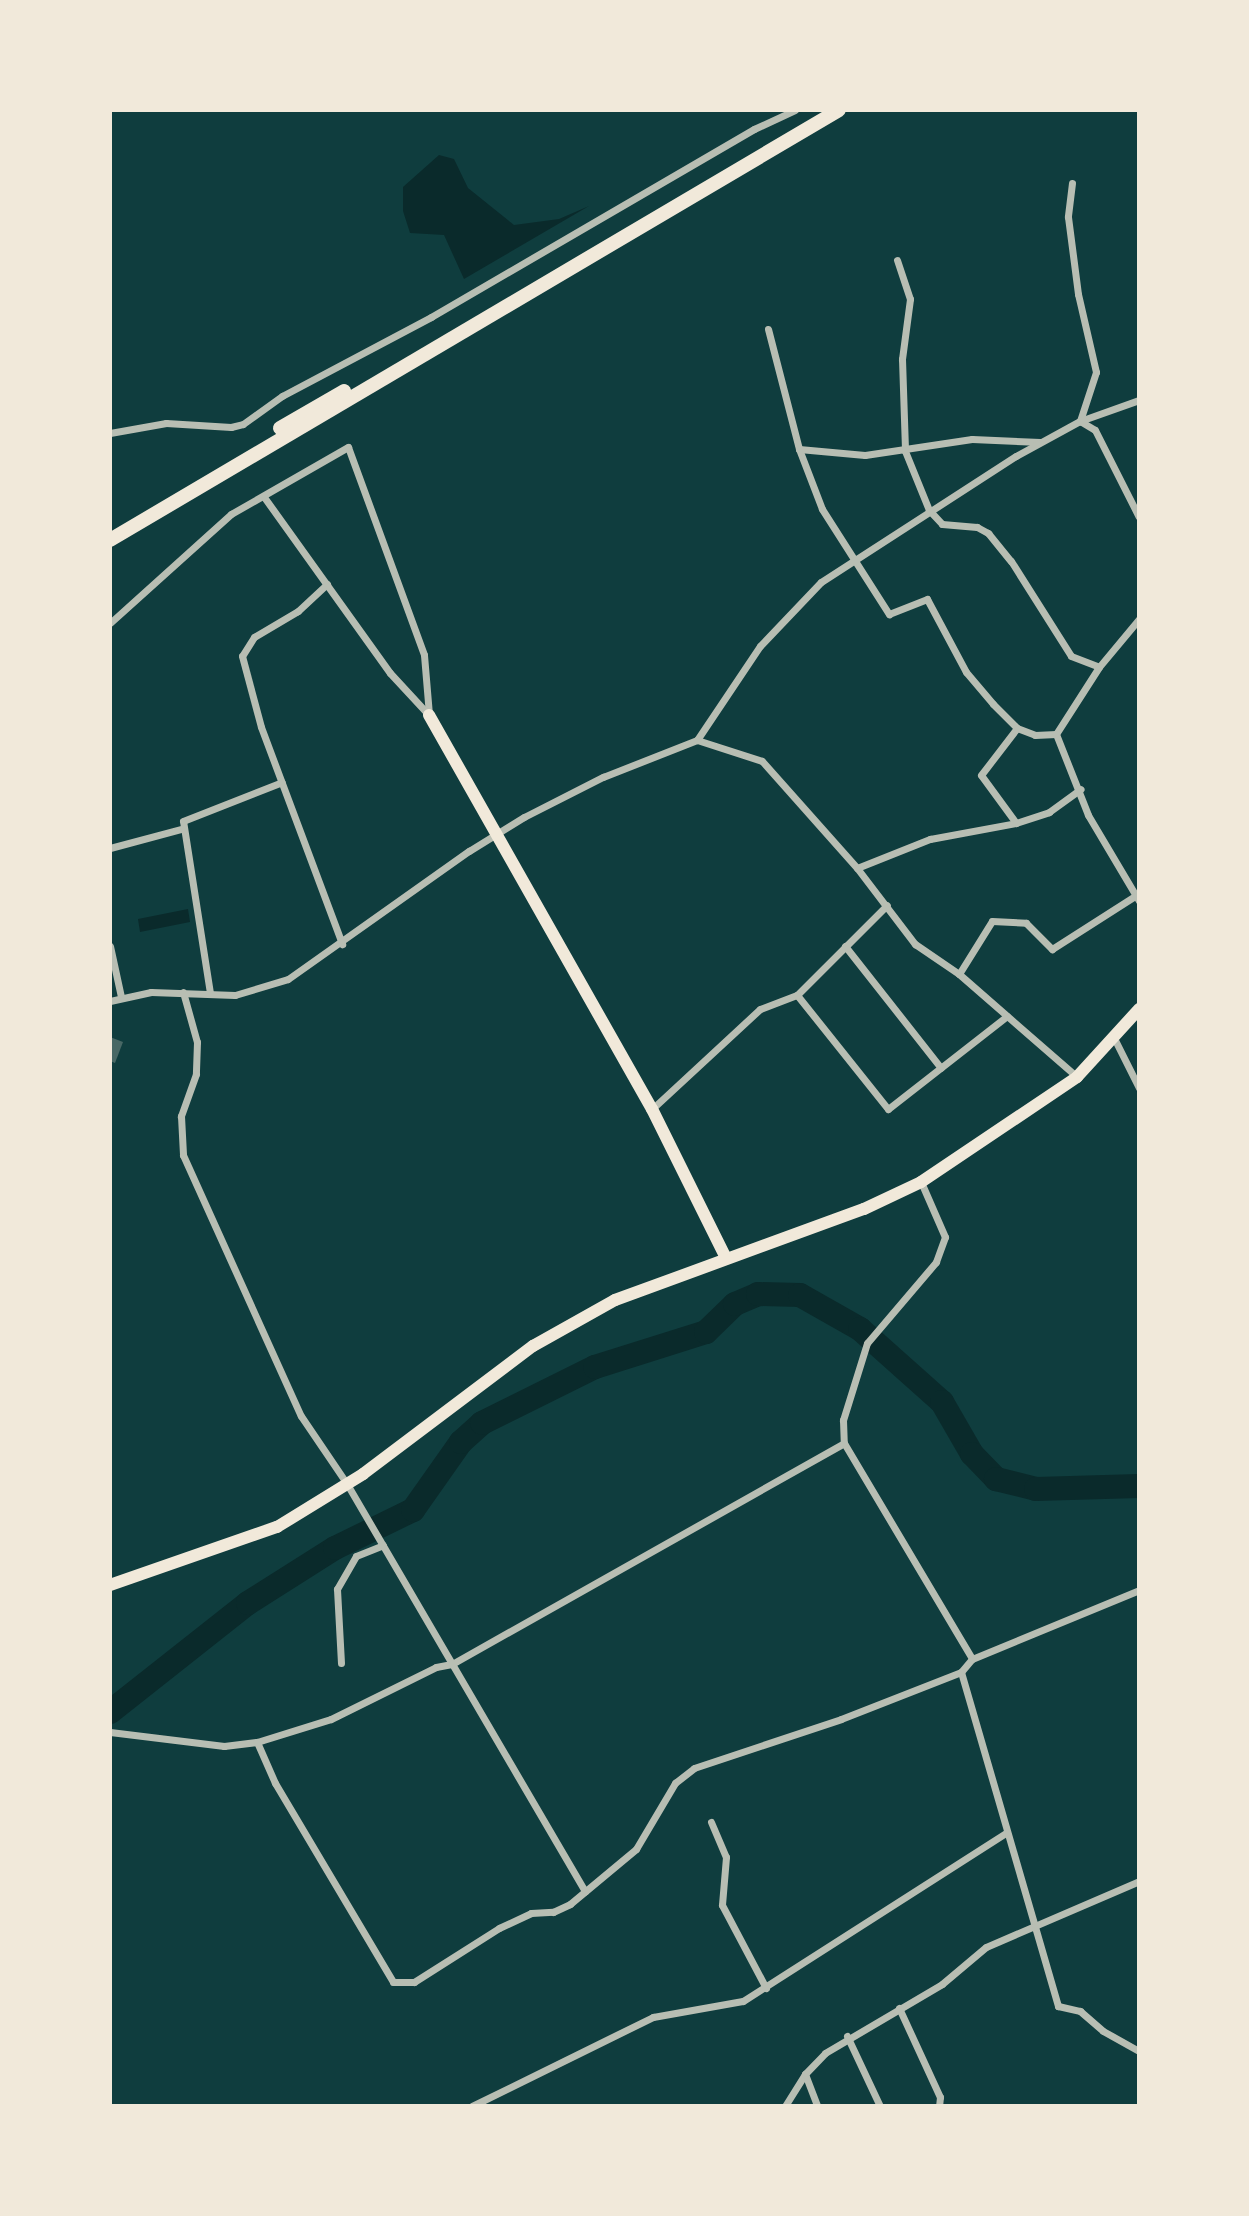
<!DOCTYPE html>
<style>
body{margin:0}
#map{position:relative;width:1249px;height:2216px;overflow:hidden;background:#0f3d3e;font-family:Overpass,sans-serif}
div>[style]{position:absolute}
.water>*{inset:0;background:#0a2a2b}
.river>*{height:24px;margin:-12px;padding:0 12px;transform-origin:12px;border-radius:12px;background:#0a2a2b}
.building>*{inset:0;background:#486865}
.minor>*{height:7px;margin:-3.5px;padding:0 3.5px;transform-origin:3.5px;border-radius:3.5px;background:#b8beb3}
.secondary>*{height:12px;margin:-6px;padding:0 6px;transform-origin:6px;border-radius:6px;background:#f1e9da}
.trunk>*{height:14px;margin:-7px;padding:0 7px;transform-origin:7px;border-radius:7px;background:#f1e9da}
span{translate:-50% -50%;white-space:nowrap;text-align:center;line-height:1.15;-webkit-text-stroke:6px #f1e9da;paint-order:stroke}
.frame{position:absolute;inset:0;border:112px solid #f1e9da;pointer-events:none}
</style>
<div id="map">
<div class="water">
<div style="clip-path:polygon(439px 155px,454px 159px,468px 188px,514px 225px,559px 219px,589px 206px,464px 279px,444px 235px,410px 233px,403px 211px,403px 187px)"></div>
<div style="clip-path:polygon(188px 909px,190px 922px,140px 932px,138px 919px)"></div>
</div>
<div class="river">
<div style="left:110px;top:1712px;width:176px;rotate:-38.3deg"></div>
<div style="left:248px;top:1603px;width:103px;rotate:-32.3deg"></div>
<div style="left:335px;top:1548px;width:87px;rotate:-26deg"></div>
<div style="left:413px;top:1510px;width:83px;rotate:-54.8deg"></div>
<div style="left:461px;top:1442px;width:28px;rotate:-42deg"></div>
<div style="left:482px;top:1423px;width:126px;rotate:-26.4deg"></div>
<div style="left:595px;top:1367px;width:116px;rotate:-17.5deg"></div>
<div style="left:706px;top:1332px;width:40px;rotate:-44deg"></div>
<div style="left:735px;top:1304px;width:25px;rotate:-23deg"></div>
<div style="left:758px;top:1294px;width:42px;rotate:1.4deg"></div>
<div style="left:800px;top:1295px;width:69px;rotate:29.5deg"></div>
<div style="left:860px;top:1329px;width:110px;rotate:41.7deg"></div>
<div style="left:942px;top:1402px;width:60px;rotate:60deg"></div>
<div style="left:972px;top:1454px;width:35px;rotate:46deg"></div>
<div style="left:996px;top:1479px;width:41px;rotate:14deg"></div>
<div style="left:1036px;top:1489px;width:103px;rotate:-1.7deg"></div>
</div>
<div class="building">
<div style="clip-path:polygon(110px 1037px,123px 1042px,115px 1063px,110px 1061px)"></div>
</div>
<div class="minor">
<div style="left:1072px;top:183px;width:34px;rotate:97deg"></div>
<div style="left:1068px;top:217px;width:78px;rotate:82.6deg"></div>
<div style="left:1078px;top:294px;width:80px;rotate:77deg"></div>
<div style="left:1096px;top:372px;width:52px;rotate:108.1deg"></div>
<div style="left:1080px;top:421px;width:17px;rotate:31deg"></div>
<div style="left:1095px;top:430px;width:97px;rotate:63.2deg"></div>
<div style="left:897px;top:260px;width:41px;rotate:71.6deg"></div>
<div style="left:910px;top:299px;width:61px;rotate:97.6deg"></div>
<div style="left:902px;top:359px;width:92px;rotate:88.1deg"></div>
<div style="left:905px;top:451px;width:64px;rotate:67.9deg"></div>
<div style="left:929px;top:510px;width:19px;rotate:47deg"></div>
<div style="left:942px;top:524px;width:35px;rotate:5deg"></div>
<div style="left:977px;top:527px;width:13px;rotate:29deg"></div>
<div style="left:988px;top:533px;width:36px;rotate:51deg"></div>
<div style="left:1011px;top:561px;width:112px;rotate:57.7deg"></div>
<div style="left:1071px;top:656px;width:30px;rotate:21deg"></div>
<div style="left:768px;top:329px;width:124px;rotate:75.5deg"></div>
<div style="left:799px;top:449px;width:64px;rotate:69deg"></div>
<div style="left:822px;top:509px;width:125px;rotate:57.5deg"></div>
<div style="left:889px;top:614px;width:41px;rotate:-21.5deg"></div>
<div style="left:927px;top:599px;width:83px;rotate:61.9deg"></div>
<div style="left:966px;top:672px;width:42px;rotate:49.8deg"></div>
<div style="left:993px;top:704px;width:34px;rotate:45deg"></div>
<div style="left:1017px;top:728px;width:19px;rotate:21deg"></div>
<div style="left:1035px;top:735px;width:21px;rotate:-3deg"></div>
<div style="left:110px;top:433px;width:57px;rotate:-10.1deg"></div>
<div style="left:166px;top:423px;width:65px;rotate:3.5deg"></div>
<div style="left:231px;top:427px;width:12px;rotate:-14deg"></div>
<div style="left:243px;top:424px;width:48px;rotate:-35.7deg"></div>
<div style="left:282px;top:396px;width:169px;rotate:-27.9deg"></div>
<div style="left:431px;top:317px;width:374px;rotate:-30.2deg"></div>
<div style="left:754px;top:129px;width:45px;rotate:-24.9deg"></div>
<div style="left:799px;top:449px;width:66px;rotate:5.2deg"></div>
<div style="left:865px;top:455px;width:108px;rotate:-8.5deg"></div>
<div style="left:972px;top:439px;width:68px;rotate:2.5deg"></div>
<div style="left:264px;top:497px;width:216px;rotate:54.4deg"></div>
<div style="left:390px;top:673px;width:56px;rotate:47.2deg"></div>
<div style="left:327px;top:584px;width:40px;rotate:137deg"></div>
<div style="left:298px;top:611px;width:51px;rotate:149.4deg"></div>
<div style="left:254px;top:637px;width:22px;rotate:122deg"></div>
<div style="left:242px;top:656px;width:73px;rotate:75deg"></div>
<div style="left:261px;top:727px;width:232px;rotate:69.5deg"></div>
<div style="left:1139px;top:619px;width:62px;rotate:129.8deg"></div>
<div style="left:1099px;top:667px;width:80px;rotate:122.7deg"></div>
<div style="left:1056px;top:734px;width:87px;rotate:68.4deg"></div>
<div style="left:1088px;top:815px;width:100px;rotate:59.3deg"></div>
<div style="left:110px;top:623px;width:163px;rotate:-42deg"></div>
<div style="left:231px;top:514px;width:135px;rotate:-29.8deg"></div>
<div style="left:348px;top:447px;width:221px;rotate:69.9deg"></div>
<div style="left:424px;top:655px;width:60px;rotate:85.2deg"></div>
<div style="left:697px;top:740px;width:68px;rotate:17.9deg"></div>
<div style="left:762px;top:761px;width:143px;rotate:48.4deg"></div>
<div style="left:857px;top:868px;width:96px;rotate:52.7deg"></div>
<div style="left:915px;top:944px;width:53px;rotate:34.3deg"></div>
<div style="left:959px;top:974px;width:157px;rotate:41.1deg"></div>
<div style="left:1016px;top:823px;width:59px;rotate:-126.1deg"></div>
<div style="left:981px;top:775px;width:59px;rotate:-52.5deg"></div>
<div style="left:110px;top:848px;width:73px;rotate:-15deg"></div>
<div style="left:857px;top:868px;width:79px;rotate:-21.7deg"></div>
<div style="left:930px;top:839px;width:87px;rotate:-10.5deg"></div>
<div style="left:1016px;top:823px;width:35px;rotate:-18deg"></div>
<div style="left:1049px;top:812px;width:39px;rotate:-36deg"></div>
<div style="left:110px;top:946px;width:52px;rotate:77.8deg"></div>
<div style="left:845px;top:946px;width:155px;rotate:51.8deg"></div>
<div style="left:959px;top:974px;width:62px;rotate:-58.1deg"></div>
<div style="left:992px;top:921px;width:34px;rotate:3deg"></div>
<div style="left:1026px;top:923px;width:37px;rotate:45deg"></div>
<div style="left:1052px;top:949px;width:98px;rotate:-32.6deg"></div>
<div style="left:183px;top:992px;width:52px;rotate:74.4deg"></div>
<div style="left:197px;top:1042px;width:32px;rotate:92deg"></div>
<div style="left:196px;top:1074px;width:45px;rotate:109.7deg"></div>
<div style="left:181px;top:1116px;width:39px;rotate:87deg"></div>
<div style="left:183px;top:1155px;width:286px;rotate:65.7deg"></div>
<div style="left:301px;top:1416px;width:82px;rotate:55.9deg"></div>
<div style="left:347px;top:1484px;width:472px;rotate:59.7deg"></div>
<div style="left:210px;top:993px;width:174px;rotate:-98.9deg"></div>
<div style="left:183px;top:821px;width:106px;rotate:-21.5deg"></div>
<div style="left:797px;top:995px;width:146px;rotate:51.4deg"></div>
<div style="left:888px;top:1109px;width:151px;rotate:-38deg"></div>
<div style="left:110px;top:1001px;width:42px;rotate:-12.4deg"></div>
<div style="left:151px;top:992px;width:84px;rotate:2deg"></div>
<div style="left:235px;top:995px;width:55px;rotate:-16.8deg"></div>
<div style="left:288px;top:979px;width:222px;rotate:-35.3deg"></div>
<div style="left:469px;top:851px;width:65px;rotate:-31.7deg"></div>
<div style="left:524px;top:817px;width:89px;rotate:-26.9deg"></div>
<div style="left:603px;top:777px;width:101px;rotate:-21.5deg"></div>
<div style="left:697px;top:740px;width:113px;rotate:-56.2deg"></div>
<div style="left:760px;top:646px;width:88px;rotate:-46.4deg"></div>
<div style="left:821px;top:582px;width:232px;rotate:-32.9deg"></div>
<div style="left:1016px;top:456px;width:73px;rotate:-28.7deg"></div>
<div style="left:1080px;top:421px;width:63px;rotate:-19.6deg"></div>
<div style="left:1115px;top:1040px;width:54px;rotate:63.4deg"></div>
<div style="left:652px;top:1109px;width:147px;rotate:-42.8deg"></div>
<div style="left:760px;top:1009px;width:40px;rotate:-21deg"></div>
<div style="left:797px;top:995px;width:127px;rotate:-45deg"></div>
<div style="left:921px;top:1182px;width:60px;rotate:66.4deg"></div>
<div style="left:945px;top:1237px;width:27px;rotate:110deg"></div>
<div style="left:936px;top:1262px;width:106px;rotate:130.4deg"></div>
<div style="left:867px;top:1343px;width:81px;rotate:107.3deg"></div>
<div style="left:843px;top:1420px;width:23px;rotate:88deg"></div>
<div style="left:844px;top:1443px;width:251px;rotate:59.3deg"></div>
<div style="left:341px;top:1663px;width:74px;rotate:-93.1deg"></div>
<div style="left:337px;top:1589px;width:38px;rotate:-60deg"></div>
<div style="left:356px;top:1556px;width:29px;rotate:-22deg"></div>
<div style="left:961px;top:1672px;width:348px;rotate:73.8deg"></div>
<div style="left:1058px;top:2006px;width:23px;rotate:13deg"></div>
<div style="left:1080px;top:2011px;width:30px;rotate:41deg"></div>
<div style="left:1103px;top:2031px;width:41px;rotate:29.1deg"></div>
<div style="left:110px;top:1732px;width:115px;rotate:7deg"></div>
<div style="left:224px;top:1746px;width:33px;rotate:-7deg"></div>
<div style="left:257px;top:1742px;width:77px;rotate:-17.3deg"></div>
<div style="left:331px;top:1719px;width:117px;rotate:-26.3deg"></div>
<div style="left:436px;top:1667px;width:16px;rotate:-11deg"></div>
<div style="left:452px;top:1664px;width:450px;rotate:-29.4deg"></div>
<div style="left:257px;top:1742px;width:45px;rotate:66.3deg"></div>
<div style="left:275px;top:1783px;width:231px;rotate:59.3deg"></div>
<div style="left:393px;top:1982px;width:21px"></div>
<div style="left:414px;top:1982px;width:101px;rotate:-32.4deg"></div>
<div style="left:499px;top:1928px;width:35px;rotate:-25deg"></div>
<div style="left:531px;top:1913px;width:22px;rotate:-3deg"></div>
<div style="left:553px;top:1912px;width:19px;rotate:-25deg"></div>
<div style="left:570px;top:1904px;width:86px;rotate:-39.8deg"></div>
<div style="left:636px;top:1849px;width:77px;rotate:-59.4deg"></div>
<div style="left:675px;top:1783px;width:24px;rotate:-38deg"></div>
<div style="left:694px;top:1768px;width:155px;rotate:-18.4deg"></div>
<div style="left:841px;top:1719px;width:129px;rotate:-21.4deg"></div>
<div style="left:961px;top:1672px;width:17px;rotate:-50deg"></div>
<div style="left:972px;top:1659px;width:181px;rotate:-22.4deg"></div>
<div style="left:711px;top:1822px;width:38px;rotate:67deg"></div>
<div style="left:726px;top:1857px;width:48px;rotate:94.8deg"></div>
<div style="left:722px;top:1905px;width:94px;rotate:62.1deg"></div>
<div style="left:899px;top:2008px;width:98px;rotate:65.3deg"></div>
<div style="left:940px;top:2097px;width:9px;rotate:96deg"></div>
<div style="left:847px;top:2036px;width:77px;rotate:64.8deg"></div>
<div style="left:805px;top:2074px;width:34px;rotate:69deg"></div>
<div style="left:472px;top:2106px;width:202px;rotate:-26.2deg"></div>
<div style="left:653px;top:2017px;width:91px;rotate:-10.1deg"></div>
<div style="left:743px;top:2001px;width:313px;rotate:-32.6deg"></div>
<div style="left:785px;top:2106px;width:38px;rotate:-58deg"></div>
<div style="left:805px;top:2074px;width:29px;rotate:-46deg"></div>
<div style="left:825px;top:2053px;width:136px;rotate:-30.5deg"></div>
<div style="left:942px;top:1984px;width:57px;rotate:-40.1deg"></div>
<div style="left:986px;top:1947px;width:167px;rotate:-23.3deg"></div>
</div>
<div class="secondary">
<div style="left:429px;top:715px;width:453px;rotate:60.5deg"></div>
<div style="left:652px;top:1109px;width:164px;rotate:63.6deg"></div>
<div style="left:110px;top:1585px;width:177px;rotate:-19.2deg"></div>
<div style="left:277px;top:1527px;width:101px;rotate:-31.6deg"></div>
<div style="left:363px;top:1474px;width:213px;rotate:-37deg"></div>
<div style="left:533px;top:1346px;width:94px;rotate:-29.3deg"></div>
<div style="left:615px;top:1300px;width:265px;rotate:-20.1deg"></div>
<div style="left:864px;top:1209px;width:63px;rotate:-25.3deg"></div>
<div style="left:921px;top:1182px;width:188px;rotate:-33.9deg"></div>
<div style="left:1077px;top:1077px;width:92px;rotate:-47.6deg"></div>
</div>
<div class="trunk">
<div style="left:280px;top:428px;width:74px;rotate:-30deg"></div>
<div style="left:110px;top:540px;width:846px;rotate:-30.53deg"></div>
</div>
<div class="frame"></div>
</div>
